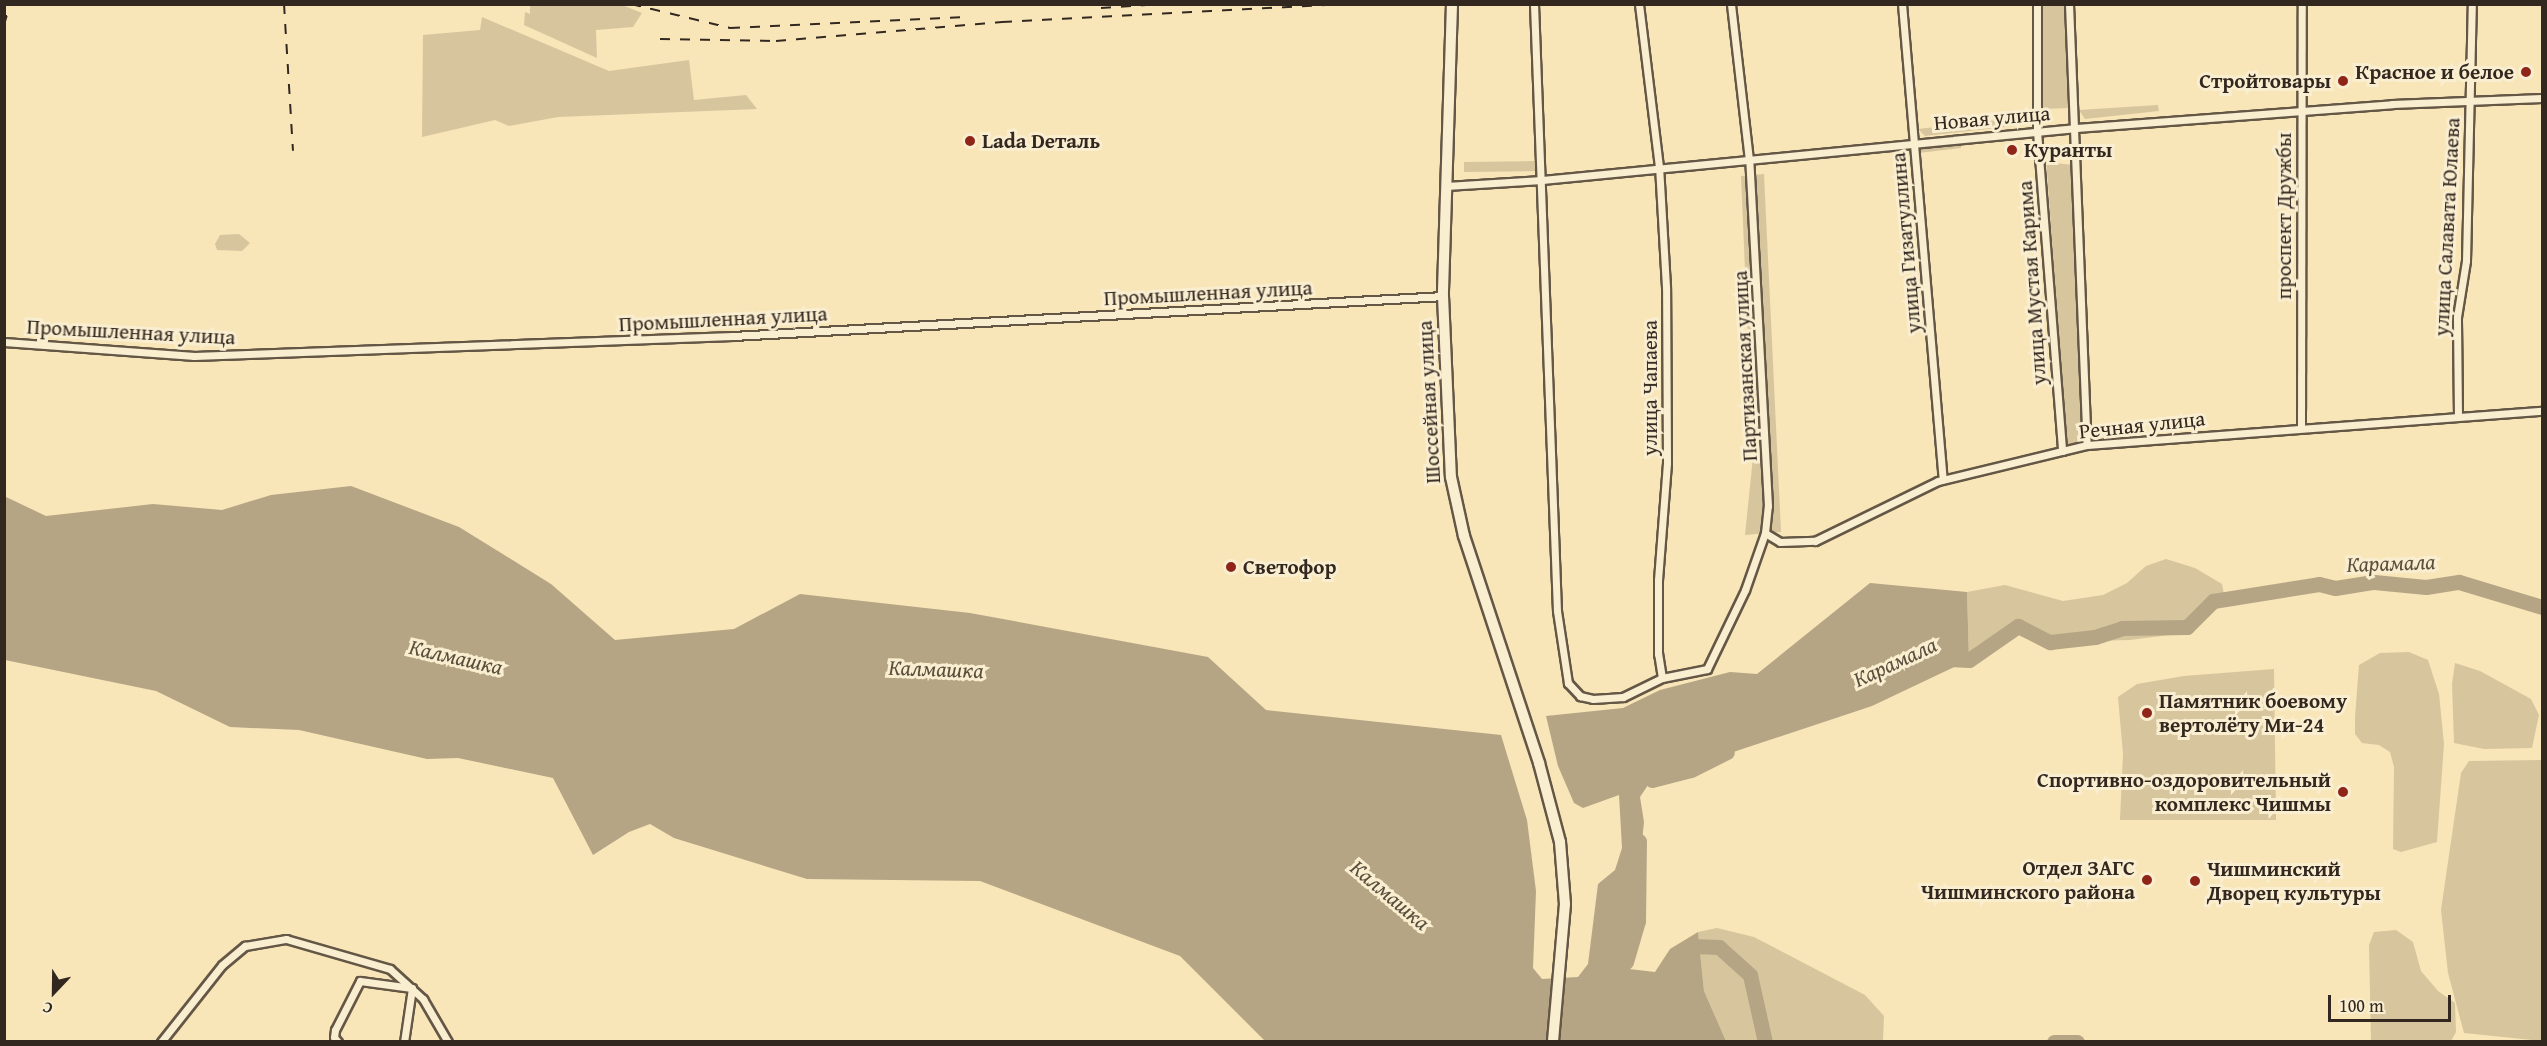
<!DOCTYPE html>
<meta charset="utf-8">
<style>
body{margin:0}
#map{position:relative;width:2547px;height:1046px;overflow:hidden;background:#f8e5b8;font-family:"Gentium Book Plus",serif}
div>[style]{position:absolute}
.green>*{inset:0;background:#d7c59e}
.water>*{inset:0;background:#b5a584}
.river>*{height:15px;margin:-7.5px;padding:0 7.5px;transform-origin:7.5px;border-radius:7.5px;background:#b5a584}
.roads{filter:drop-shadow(2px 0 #645745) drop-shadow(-2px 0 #645745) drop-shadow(0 2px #645745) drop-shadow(0 -2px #645745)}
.minor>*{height:7px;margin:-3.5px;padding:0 3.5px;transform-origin:3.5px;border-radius:3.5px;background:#faeed1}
.secondary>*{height:10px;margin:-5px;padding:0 5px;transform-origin:5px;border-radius:5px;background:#faeed1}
.rail>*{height:2px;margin-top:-1px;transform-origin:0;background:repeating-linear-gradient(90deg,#33281f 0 10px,transparent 0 20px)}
.dots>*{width:16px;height:16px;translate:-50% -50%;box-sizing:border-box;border:3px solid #faeed1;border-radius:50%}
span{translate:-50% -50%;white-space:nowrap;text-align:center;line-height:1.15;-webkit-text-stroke:6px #faeed1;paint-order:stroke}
.poi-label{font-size:21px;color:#33281f;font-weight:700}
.right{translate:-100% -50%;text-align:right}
.left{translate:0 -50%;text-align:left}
.street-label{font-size:21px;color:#33281f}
.water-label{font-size:22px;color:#5a4e3d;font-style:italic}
.frame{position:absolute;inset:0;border:6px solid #33281f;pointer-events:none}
.north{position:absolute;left:24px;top:962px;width:60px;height:60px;-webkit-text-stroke:4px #faeed1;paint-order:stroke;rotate:202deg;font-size:16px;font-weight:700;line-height:24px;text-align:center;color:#33281f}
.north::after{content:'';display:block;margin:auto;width:21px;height:27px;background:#33281f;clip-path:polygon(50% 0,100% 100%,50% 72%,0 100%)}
.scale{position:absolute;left:2328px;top:995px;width:123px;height:27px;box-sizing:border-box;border:3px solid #33281f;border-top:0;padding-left:8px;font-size:18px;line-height:21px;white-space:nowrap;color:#33281f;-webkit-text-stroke:4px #faeed1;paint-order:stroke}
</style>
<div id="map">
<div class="green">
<div style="clip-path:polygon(530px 5px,622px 5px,642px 13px,633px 27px,596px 30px,597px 58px,524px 25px,525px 12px,530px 14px)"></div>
<div style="clip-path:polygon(2039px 5px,2064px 5px,2069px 108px,2042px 109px)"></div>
<div style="clip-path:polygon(482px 17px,609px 71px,689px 60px,694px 100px,746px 95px,757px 109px,558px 117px,509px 126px,495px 120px,422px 137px,423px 35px,480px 30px)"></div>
<div style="clip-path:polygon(2158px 105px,2159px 111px,2085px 119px,2079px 110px)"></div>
<div style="clip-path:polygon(2035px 116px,2032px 124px,1925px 136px,1918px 129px)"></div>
<div style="clip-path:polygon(1961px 141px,1961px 148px,1918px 153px,1921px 145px)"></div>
<div style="clip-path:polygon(2054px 155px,2055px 163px,2073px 165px,2085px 432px,2081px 441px,2067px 447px,2046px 158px)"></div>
<div style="clip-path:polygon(1538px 161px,1538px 171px,1464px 172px,1464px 162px)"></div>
<div style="clip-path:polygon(1764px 174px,1781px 532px,1745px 535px,1753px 457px,1741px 176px)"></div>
<div style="clip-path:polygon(239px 234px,250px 243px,242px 251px,217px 250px,215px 244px,220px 235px)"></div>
<div style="clip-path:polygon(2166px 559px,2195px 568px,2222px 584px,2225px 599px,2185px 633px,2130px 640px,2050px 642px,2018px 626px,1969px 660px,1967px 592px,2005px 585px,2063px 601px,2103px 595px,2127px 583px,2146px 566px)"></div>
<div style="clip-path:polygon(2409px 652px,2428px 660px,2439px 694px,2444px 744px,2437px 842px,2401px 852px,2393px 849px,2394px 767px,2390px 752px,2379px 745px,2362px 743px,2355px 734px,2355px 717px,2359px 665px,2380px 653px)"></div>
<div style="clip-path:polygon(2455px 663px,2480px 671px,2531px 699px,2539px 715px,2532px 748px,2484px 749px,2454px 743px,2452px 684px)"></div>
<div style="clip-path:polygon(2274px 669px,2276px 820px,2120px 820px,2123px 754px,2118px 697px,2137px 684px,2184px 676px)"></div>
<div style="clip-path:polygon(2542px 760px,2542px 1041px,2464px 1033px,2448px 973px,2441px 910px,2461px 773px,2469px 761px)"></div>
<div style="clip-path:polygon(1717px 928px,1754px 937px,1865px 995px,1884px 1016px,1883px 1041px,1726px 1041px,1704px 991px,1698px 932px)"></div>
<div style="clip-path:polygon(2396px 930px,2413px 942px,2421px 971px,2438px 991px,2455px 1003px,2456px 1032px,2451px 1041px,2371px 1041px,2369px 945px,2374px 932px)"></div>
</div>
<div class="water">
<div style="clip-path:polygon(351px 486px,459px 527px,551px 584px,615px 640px,734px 629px,800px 594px,970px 613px,1208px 657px,1266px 710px,1501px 735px,1527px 820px,1536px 891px,1533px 968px,1542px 979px,1578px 977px,1588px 964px,1598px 884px,1615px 870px,1622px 848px,1619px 795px,1583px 808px,1574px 803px,1558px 766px,1546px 716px,1623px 708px,1660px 690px,1730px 672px,1757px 674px,1870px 583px,1967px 592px,1969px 660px,1872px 706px,1652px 779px,1640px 797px,1644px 822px,1629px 969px,1655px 972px,1670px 949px,1698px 932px,1704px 991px,1726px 1041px,1265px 1041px,1180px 956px,980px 881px,807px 879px,674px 838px,650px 824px,629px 832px,593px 855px,553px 778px,458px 758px,427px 759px,299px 730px,230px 727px,156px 691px,5px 660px,4px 496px,46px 516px,153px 504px,222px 510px,271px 495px)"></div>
</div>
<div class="river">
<div style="left:1950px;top:659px;width:19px;rotate:3deg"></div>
<div style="left:1969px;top:660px;width:60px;rotate:-34.8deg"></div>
<div style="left:2018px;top:626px;width:36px;rotate:27deg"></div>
<div style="left:2050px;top:642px;width:45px;rotate:-6.3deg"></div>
<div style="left:2095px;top:637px;width:28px;rotate:-18deg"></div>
<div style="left:2122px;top:628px;width:65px;rotate:-0.9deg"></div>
<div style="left:2187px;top:627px;width:37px;rotate:-45deg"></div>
<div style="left:2213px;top:601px;width:107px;rotate:-9.1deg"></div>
<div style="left:2319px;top:584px;width:16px;rotate:14deg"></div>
<div style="left:2335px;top:588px;width:39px;rotate:-9deg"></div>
<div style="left:2374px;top:582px;width:52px;rotate:5.5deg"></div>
<div style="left:2426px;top:587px;width:33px;rotate:-9deg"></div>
<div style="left:2459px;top:582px;width:87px;rotate:16.8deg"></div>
<div style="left:1652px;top:780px;width:40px;rotate:-14.4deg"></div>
<div style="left:1691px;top:770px;width:40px;rotate:-26.6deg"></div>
<div style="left:1683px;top:955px;width:13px;rotate:-45deg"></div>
<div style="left:1692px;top:946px;width:27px;rotate:2deg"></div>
<div style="left:1719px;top:947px;width:42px;rotate:42.1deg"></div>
<div style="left:1750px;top:975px;width:69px;rotate:77.4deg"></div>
<div style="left:1626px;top:962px;width:43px;rotate:-73.7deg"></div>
<div style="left:1638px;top:921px;width:80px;rotate:-89.3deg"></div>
<div style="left:2054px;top:1042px;width:23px"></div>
</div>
<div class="roads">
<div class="minor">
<div style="left:1534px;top:4px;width:607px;rotate:87.83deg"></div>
<div style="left:1557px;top:611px;width:73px;rotate:81.3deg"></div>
<div style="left:1568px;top:683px;width:18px;rotate:47deg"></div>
<div style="left:1580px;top:696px;width:13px;rotate:13deg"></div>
<div style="left:1593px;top:699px;width:30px;rotate:-4deg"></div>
<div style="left:1623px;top:697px;width:43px;rotate:-26deg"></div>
<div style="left:1662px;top:678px;width:24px;rotate:-99deg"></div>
<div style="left:1658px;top:654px;width:74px;rotate:-90deg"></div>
<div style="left:1658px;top:580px;width:117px;rotate:-85.6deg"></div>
<div style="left:1667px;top:463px;width:176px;rotate:-90.3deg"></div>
<div style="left:1666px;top:287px;width:120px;rotate:-93.3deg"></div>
<div style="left:1659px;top:167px;width:164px;rotate:-97deg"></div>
<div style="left:1902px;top:4px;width:477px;rotate:85.1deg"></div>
<div style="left:2037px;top:4px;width:127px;rotate:90deg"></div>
<div style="left:2037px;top:131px;width:321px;rotate:85.5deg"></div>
<div style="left:2069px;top:4px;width:441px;rotate:87.7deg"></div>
<div style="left:1446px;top:186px;width:96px;rotate:-3.6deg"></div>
<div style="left:1542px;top:180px;width:537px;rotate:-5.56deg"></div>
<div style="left:2076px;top:128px;width:317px;rotate:-4.3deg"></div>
<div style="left:2392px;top:104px;width:150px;rotate:-2.3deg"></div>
<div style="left:4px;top:342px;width:191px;rotate:4.2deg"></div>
<div style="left:194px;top:356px;width:539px;rotate:-2.13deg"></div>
<div style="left:733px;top:336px;width:711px;rotate:-3.22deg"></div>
<div style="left:2458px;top:416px;width:99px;rotate:-90.6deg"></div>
<div style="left:2457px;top:317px;width:57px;rotate:-80.9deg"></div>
<div style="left:2466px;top:261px;width:257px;rotate:-88.7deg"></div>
<div style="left:2301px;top:427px;width:423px;rotate:-89.9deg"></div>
<div style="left:1765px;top:533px;width:17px;rotate:31deg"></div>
<div style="left:1780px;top:542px;width:35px;rotate:-2deg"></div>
<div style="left:1815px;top:541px;width:137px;rotate:-26deg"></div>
<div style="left:1938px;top:481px;width:153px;rotate:-13.6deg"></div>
<div style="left:2087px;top:445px;width:456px;rotate:-4.3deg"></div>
<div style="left:1662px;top:678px;width:46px;rotate:-11.3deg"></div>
<div style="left:1707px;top:669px;width:88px;rotate:-64.3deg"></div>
<div style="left:1745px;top:590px;width:60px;rotate:-70.7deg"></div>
<div style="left:1765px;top:533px;width:27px;rotate:-84deg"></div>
<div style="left:1768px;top:506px;width:347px;rotate:-93.1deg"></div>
<div style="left:1749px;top:160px;width:157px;rotate:-96.6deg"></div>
<div style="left:161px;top:1042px;width:98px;rotate:-51.6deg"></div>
<div style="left:222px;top:965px;width:30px;rotate:-40deg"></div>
<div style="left:245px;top:946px;width:42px;rotate:-9.7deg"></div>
<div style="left:286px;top:939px;width:108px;rotate:16.1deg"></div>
<div style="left:390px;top:969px;width:45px;rotate:42.3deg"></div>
<div style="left:423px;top:999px;width:50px;rotate:59.8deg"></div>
<div style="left:338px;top:1042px;width:6px;rotate:-129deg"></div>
<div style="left:334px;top:1037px;width:7px;rotate:-82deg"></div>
<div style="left:335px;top:1030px;width:55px;rotate:-63deg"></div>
<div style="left:360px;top:981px;width:52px;rotate:7.7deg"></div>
<div style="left:412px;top:988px;width:55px;rotate:98.4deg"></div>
</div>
<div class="secondary">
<div style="left:1452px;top:4px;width:292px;rotate:91.8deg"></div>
<div style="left:1443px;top:296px;width:181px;rotate:87.5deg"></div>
<div style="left:1451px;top:477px;width:60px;rotate:77.6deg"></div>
<div style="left:1464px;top:536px;width:239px;rotate:71.7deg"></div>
<div style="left:1539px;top:763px;width:82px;rotate:75.1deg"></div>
<div style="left:1560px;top:842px;width:62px;rotate:85.4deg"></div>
<div style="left:1565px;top:904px;width:139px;rotate:95deg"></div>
</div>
</div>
<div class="rail">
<div style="left:284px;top:4px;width:147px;rotate:86.5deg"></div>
<div style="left:631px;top:4px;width:102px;rotate:13.6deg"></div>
<div style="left:730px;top:28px;width:236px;rotate:-2.7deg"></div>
<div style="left:1101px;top:8px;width:61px;rotate:-3.8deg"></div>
<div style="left:4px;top:25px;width:22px;rotate:-74deg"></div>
<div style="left:660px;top:39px;width:116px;rotate:1deg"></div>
<div style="left:776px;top:41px;width:227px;rotate:-4.8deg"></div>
<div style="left:1002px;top:22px;width:338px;rotate:-3deg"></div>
</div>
<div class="dots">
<div style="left:2526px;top:72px;background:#8f2418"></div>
<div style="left:2343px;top:81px;background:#8f2418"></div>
<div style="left:970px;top:141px;background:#8f2418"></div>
<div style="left:2012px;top:150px;background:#8f2418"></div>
<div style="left:1231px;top:567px;background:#8f2418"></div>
<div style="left:2147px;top:713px;background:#8f2418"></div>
<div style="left:2343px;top:792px;background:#8f2418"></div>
<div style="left:2147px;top:880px;background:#8f2418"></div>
<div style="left:2195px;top:881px;background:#8f2418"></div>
</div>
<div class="poi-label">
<span class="right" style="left:2514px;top:72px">Красное и белое</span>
<span class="right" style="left:2331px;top:81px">Стройтовары</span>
<span class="left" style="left:982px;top:141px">Lada Dеталь</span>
<span class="left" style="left:2024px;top:150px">Куранты</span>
<span class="left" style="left:1243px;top:567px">Светофор</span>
<span class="left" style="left:2159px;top:713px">Памятник боевому<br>вертолёту Ми-24</span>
<span class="right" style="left:2331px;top:792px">Спортивно-оздоровительный<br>комплекс Чишмы</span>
<span class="right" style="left:2135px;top:880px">Отдел ЗАГС<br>Чишминского района</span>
<span class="left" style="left:2207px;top:881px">Чишминский<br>Дворец культуры</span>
</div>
<div class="street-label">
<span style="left:1992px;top:118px;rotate:-5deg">Новая улица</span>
<span style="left:2284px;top:216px;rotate:-90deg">проспект Дружбы</span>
<span style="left:2447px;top:227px;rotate:-87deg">улица Салавата Юлаева</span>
<span style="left:1906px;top:243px;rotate:-95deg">улица Гизатуллина</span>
<span style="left:2032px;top:283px;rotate:-94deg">улица Мустая Карима</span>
<span style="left:1208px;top:293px;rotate:-3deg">Промышленная улица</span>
<span style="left:723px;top:319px;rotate:-3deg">Промышленная улица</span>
<span style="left:131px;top:332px;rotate:3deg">Промышленная улица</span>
<span style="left:1745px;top:366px;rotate:-93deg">Партизанская улица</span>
<span style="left:1650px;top:388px;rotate:-90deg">улица Чапаева</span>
<span style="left:1429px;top:402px;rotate:-93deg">Шоссейная улица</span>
<span style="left:2142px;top:425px;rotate:-6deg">Речная улица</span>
</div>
<div class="water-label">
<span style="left:2391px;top:563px;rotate:-2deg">Карамала</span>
<span style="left:456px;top:657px;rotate:13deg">Калмашка</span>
<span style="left:1895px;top:662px;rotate:-25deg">Карамала</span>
<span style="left:936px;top:669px;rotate:2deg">Калмашка</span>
<span style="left:1390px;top:895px;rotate:40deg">Калмашка</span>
</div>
<div class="frame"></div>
<div class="north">С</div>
<div class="scale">100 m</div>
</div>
